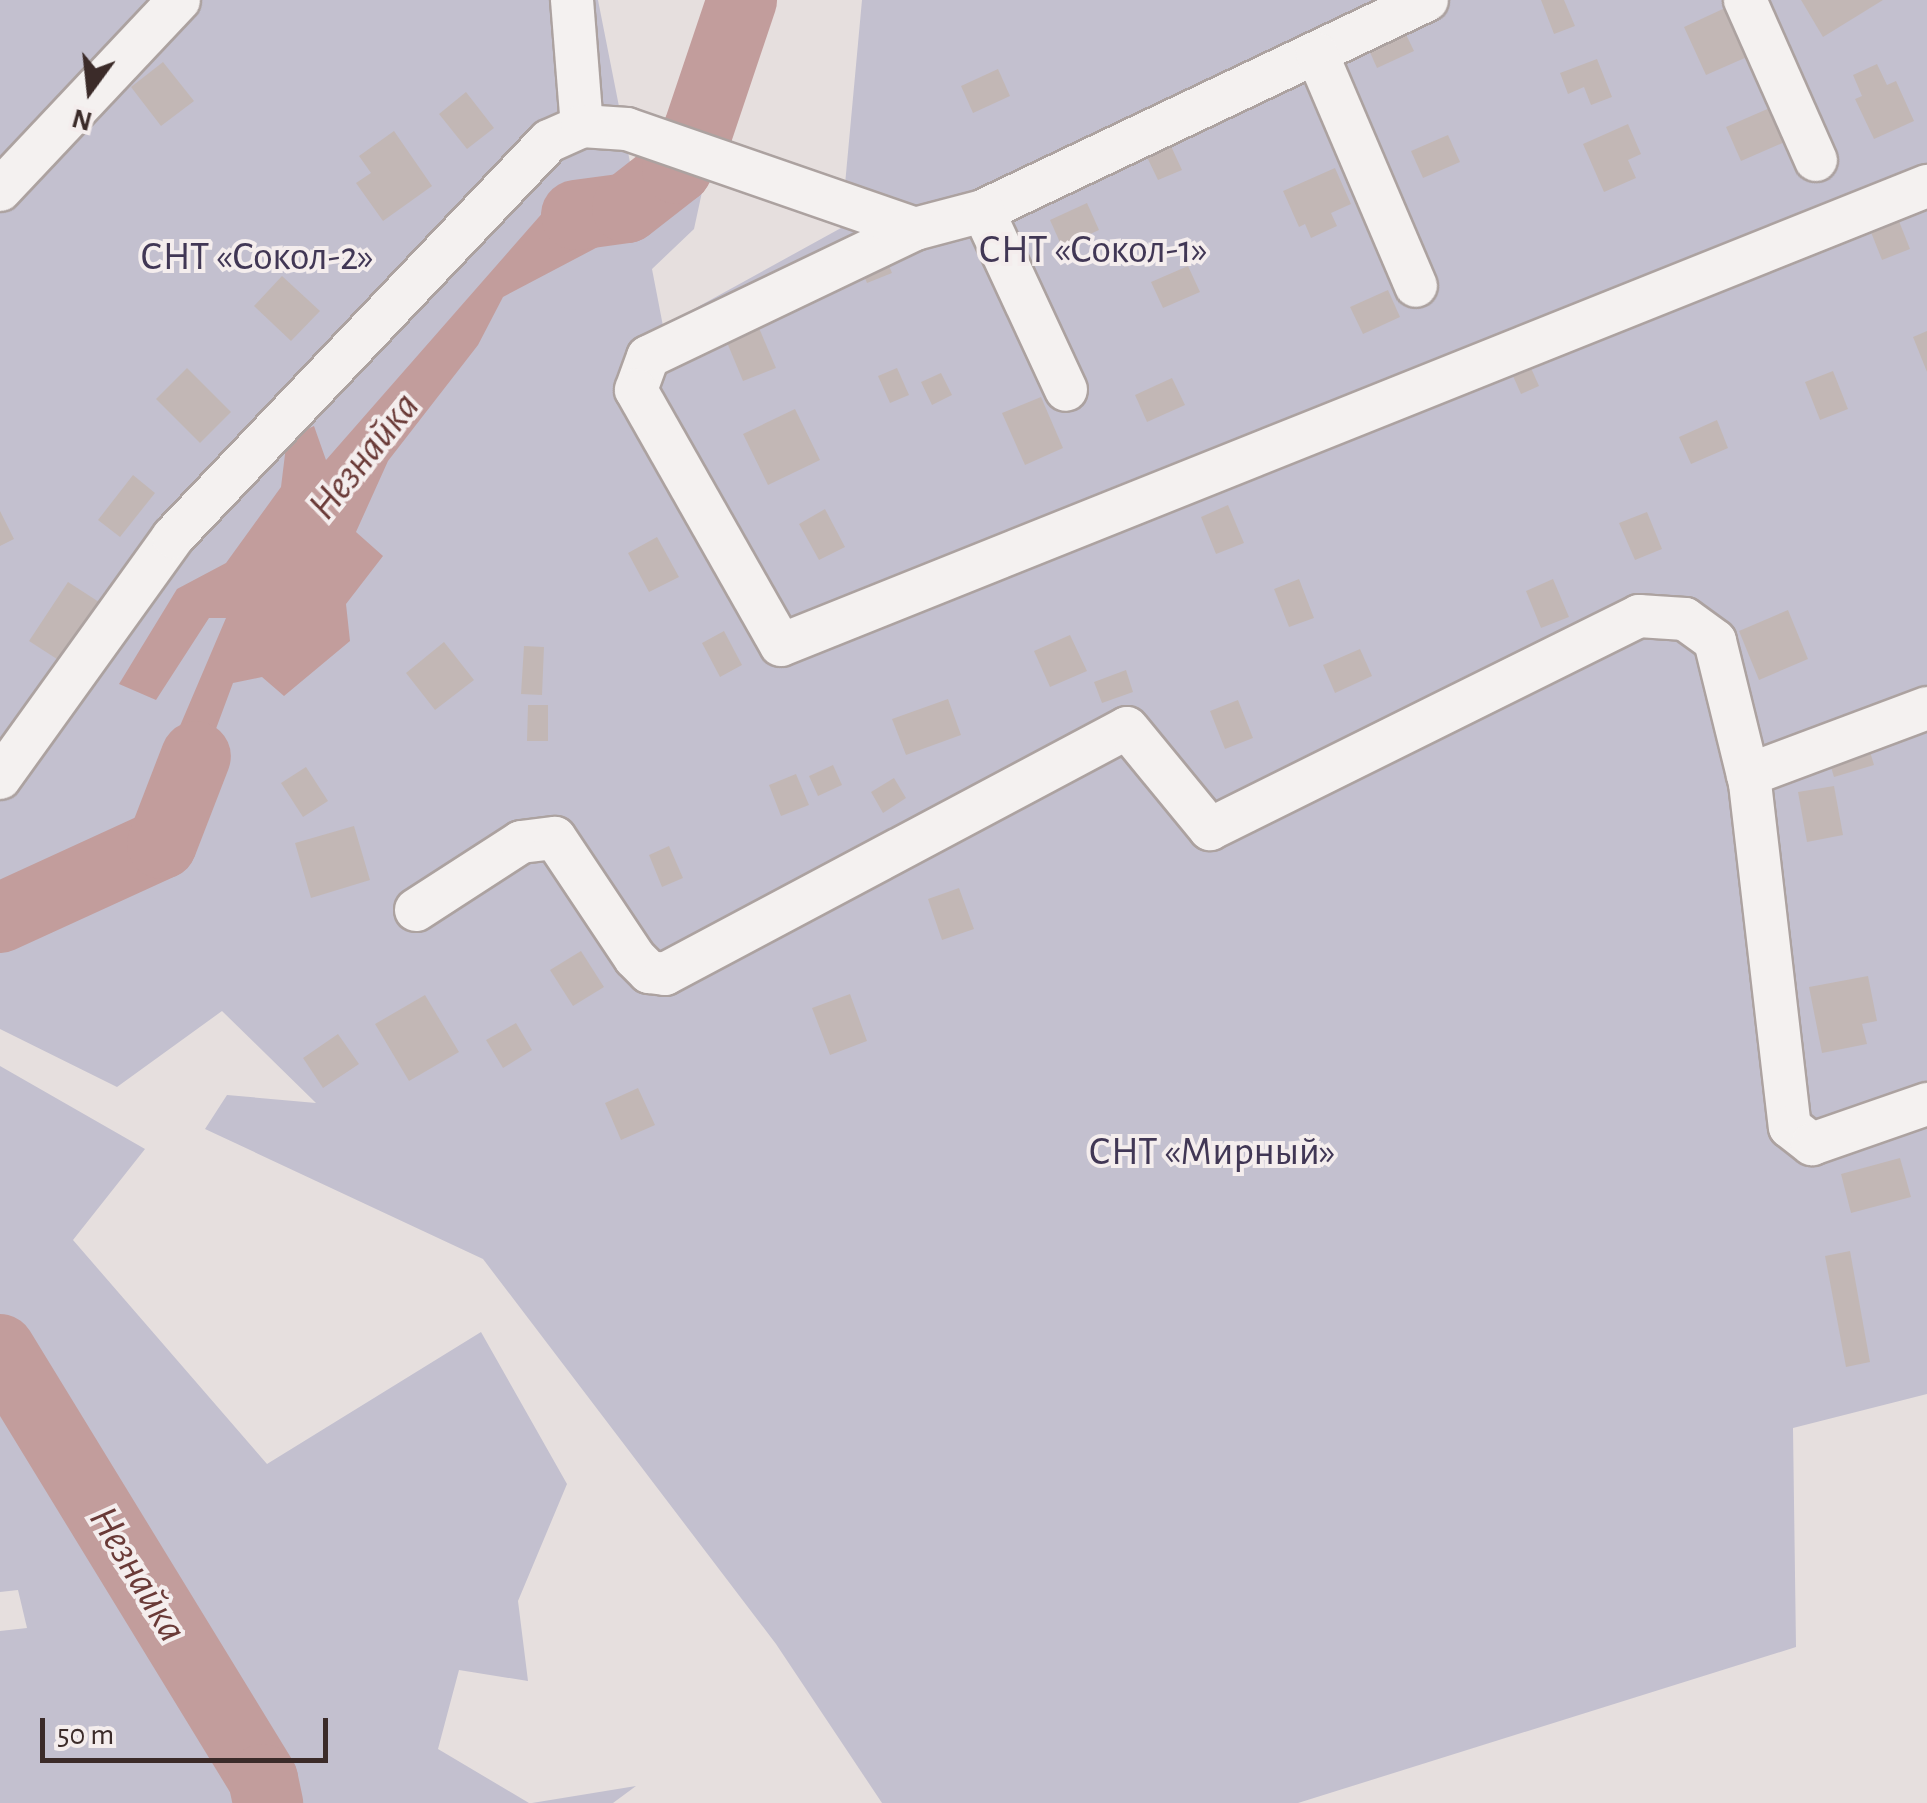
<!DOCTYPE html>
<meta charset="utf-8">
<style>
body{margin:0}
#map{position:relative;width:1927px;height:1803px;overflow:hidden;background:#e6dfde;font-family:"Alegreya Sans",sans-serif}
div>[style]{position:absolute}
.green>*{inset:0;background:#c3c0cf}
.water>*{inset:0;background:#c29d9c}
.river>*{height:70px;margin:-35px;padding:0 35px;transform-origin:35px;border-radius:35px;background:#c29d9c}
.building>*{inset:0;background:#c2b7b5}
.roads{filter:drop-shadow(2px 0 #aca2a0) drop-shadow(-2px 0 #aca2a0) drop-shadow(0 2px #aca2a0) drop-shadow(0 -2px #aca2a0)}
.minor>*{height:42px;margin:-21px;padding:0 21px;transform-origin:21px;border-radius:21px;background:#f4f1f0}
span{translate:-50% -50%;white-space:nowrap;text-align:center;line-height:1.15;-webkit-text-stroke:8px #f4eded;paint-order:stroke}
.park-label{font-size:40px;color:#413755}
.water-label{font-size:42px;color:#6a3a37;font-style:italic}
.north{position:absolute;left:40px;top:40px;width:100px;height:100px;-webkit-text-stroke:8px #f4eded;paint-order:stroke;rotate:195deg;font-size:28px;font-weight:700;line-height:40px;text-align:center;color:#3b2b29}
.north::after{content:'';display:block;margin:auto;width:35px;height:45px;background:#3b2b29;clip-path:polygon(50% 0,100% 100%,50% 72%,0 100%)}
.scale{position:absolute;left:40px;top:1718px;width:288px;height:45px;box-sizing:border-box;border:5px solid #3b2b29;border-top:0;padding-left:12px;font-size:30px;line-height:35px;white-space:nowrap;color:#3b2b29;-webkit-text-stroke:8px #f4eded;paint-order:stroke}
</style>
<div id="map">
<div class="green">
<div style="clip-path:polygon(0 0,598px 0,642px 223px,702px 192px,694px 229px,652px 269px,663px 326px,841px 228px,862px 0,1927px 0,1927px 1394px,1793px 1428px,1796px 1647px,1298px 1803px,882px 1803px,776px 1644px,483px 1259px,205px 1129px,227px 1095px,316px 1103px,222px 1011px,117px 1087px,0 1029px)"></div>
<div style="clip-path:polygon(0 1066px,145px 1149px,73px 1240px,267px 1464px,481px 1332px,567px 1484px,518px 1601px,528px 1681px,459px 1670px,438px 1749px,529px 1803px,0 1803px,0 1631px,27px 1628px,18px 1590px,0 1592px)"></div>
<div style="clip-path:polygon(636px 1786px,613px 1803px,532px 1803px)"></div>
</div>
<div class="water">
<div style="clip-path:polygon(721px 0,763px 0,747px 89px,716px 137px,679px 124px)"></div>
<div style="clip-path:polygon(659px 174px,671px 193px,647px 221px,503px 297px,478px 345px,388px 461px,356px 532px,383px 556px,346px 604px,350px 641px,284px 696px,262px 677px,233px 683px,172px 847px,149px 841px,168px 754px,226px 618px,209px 618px,156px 700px,119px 684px,177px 589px,226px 563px,281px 487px,287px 438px,314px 426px,326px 460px,567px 185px,604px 199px)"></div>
<div style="clip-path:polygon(40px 895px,50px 913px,6px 936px,0 952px,0 917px)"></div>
</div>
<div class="river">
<div style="left:576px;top:215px;width:51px;rotate:-7.8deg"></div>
<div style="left:627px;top:208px;width:63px;rotate:-38deg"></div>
<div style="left:677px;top:169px;width:43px;rotate:-61.1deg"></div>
<div style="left:698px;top:131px;width:138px;rotate:-71.4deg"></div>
<div style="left:0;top:918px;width:178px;rotate:-24.6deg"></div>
<div style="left:162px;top:844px;width:94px;rotate:-68.9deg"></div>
<div style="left:0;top:1349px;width:504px;rotate:58.55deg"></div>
<div style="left:263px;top:1779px;width:25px;rotate:78deg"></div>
</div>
<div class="building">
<div style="clip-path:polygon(1541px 0,1564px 0,1575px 26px,1554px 34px)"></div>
<div style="clip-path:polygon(1801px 0,1883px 0,1823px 37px)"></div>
<div style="clip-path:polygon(1725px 8px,1747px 57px,1706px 75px,1684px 27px)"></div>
<div style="clip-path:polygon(1401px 24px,1414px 51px,1377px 68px,1365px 41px)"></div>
<div style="clip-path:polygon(1597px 59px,1612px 97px,1591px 105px,1584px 87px,1568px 94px,1560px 73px)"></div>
<div style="clip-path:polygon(163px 62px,194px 101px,161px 126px,131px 87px)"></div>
<div style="clip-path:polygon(1877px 64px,1887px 85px,1896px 81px,1914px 121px,1874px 139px,1855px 99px,1862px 96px,1853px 75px)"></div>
<div style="clip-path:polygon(998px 69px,1010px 96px,973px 113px,961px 86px)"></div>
<div style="clip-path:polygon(466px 92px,494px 128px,467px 149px,439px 114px)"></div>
<div style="clip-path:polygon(1772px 107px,1787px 141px,1741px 161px,1726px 127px)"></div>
<div style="clip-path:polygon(1628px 124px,1641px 154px,1628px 160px,1636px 178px,1604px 192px,1583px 144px)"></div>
<div style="clip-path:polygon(394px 131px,432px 186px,383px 221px,356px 183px,371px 173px,359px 156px)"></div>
<div style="clip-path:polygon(1448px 135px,1460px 162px,1423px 178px,1411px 151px)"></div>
<div style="clip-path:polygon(1170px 144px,1182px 170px,1158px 180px,1146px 155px)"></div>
<div style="clip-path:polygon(1335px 168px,1351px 204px,1331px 213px,1337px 226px,1311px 238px,1305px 224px,1299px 227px,1283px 191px)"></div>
<div style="clip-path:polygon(1087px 203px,1099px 230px,1062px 247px,1050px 220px)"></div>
<div style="clip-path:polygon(1895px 211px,1910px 249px,1882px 260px,1867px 222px)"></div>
<div style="clip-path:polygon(880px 243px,892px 273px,867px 283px,855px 254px)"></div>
<div style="clip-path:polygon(1188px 266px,1200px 292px,1163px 308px,1151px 282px)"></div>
<div style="clip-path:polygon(282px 276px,320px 311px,291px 341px,254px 306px)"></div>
<div style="clip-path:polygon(1388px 290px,1400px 317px,1363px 334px,1350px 307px)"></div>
<div style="clip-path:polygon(753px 314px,776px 368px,743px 381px,721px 328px)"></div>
<div style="clip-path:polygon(1927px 331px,1927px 372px,1913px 337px)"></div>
<div style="clip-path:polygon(1527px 359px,1539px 386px,1521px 394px,1509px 367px)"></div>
<div style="clip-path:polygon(187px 368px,231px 412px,200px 443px,156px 399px)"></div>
<div style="clip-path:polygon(897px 368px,909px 395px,890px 403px,878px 376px)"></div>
<div style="clip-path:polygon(1833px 371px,1848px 409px,1820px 420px,1805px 382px)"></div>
<div style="clip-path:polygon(941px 373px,952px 395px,932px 405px,921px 382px)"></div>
<div style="clip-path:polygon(1172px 378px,1185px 405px,1147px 422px,1135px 395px)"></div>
<div style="clip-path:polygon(1041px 397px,1063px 448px,1025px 465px,1002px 413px)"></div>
<div style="clip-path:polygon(795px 409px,820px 460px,768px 485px,743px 434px)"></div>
<div style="clip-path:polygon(1717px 420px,1728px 448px,1691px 464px,1679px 437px)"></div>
<div style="clip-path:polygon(133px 475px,155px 493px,120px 537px,98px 520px)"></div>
<div style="clip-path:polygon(1228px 505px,1244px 543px,1216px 554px,1201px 517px)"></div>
<div style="clip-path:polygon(825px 509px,845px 547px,819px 560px,799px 524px)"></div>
<div style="clip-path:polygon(0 511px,14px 539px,0 546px)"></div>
<div style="clip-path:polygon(1647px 512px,1662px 549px,1635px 560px,1619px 523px)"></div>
<div style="clip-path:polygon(657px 537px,679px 577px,649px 592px,628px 553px)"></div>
<div style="clip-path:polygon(1299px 579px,1314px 618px,1289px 627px,1274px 589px)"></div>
<div style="clip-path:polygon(1553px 579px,1569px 617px,1541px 628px,1526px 591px)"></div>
<div style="clip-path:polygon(68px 582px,99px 602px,60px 661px,29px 641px)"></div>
<div style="clip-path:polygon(1788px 610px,1808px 659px,1759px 680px,1739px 631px)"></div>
<div style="clip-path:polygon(724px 631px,742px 665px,720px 677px,702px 643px)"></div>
<div style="clip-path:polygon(1070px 635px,1087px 671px,1050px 687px,1034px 651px)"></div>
<div style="clip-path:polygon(444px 642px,474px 680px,435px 710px,406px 673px)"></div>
<div style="clip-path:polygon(524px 646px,544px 647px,542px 695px,521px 694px)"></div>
<div style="clip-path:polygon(1360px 649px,1372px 676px,1335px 693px,1323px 665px)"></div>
<div style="clip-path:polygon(1126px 670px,1133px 692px,1102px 703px,1094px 682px)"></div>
<div style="clip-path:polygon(948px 699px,961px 735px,906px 755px,892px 719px)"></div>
<div style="clip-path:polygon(1238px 700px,1253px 738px,1225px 749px,1210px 711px)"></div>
<div style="clip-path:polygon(528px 705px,548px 705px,548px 741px,527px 741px)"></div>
<div style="clip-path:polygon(1866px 738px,1874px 765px,1834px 777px,1826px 750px)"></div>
<div style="clip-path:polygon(833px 765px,842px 785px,818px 796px,809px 776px)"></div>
<div style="clip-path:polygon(306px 767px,328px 801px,303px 817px,281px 783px)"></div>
<div style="clip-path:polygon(796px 774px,809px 805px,781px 816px,769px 785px)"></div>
<div style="clip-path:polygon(894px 778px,906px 798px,883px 813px,871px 792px)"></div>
<div style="clip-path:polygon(1834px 786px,1843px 835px,1807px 842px,1798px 792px)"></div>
<div style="clip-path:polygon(354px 826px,370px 880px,311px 898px,295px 843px)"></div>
<div style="clip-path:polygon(669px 846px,683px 878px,662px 887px,649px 855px)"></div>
<div style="clip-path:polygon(959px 888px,974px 929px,942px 940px,928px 899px)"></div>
<div style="clip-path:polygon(581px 951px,604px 987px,573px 1006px,550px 970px)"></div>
<div style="clip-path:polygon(1868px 976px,1877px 1021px,1862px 1024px,1867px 1044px,1822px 1053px,1809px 987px)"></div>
<div style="clip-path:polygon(850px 994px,867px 1041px,830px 1055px,812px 1008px)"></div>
<div style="clip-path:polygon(425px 995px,459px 1052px,409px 1081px,375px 1024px)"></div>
<div style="clip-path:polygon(516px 1023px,532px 1050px,503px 1068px,486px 1040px)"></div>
<div style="clip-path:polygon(338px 1034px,359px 1064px,323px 1088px,303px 1058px)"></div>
<div style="clip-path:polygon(638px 1088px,655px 1125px,621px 1140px,605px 1103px)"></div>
<div style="clip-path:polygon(1900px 1158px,1911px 1197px,1851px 1213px,1841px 1174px)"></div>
<div style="clip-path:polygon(1850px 1251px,1870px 1362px,1846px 1367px,1825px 1256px)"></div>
</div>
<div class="roads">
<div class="minor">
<div style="left:572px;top:0;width:126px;rotate:85.5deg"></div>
<div style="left:1427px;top:0;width:492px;rotate:154.6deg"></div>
<div style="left:983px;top:211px;width:70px;rotate:165.2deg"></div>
<div style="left:915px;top:229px;width:296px;rotate:154.4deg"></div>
<div style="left:648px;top:357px;width:35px;rotate:110deg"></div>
<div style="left:636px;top:390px;width:293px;rotate:60.4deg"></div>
<div style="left:781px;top:645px;width:1235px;rotate:-21.83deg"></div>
<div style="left:1745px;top:0;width:175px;rotate:66.1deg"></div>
<div style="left:1317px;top:54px;width:252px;rotate:66.9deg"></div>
<div style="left:0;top:190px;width:261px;rotate:-46.7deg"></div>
<div style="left:983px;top:211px;width:197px;rotate:65.1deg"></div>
<div style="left:1748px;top:775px;width:191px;rotate:-20.5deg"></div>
<div style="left:0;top:778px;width:297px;rotate:-54.3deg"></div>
<div style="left:173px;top:537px;width:546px;rotate:-46.48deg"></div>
<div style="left:549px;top:141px;width:36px;rotate:-24deg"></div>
<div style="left:582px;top:126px;width:45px;rotate:3.8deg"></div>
<div style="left:627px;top:129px;width:305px;rotate:19.1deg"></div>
<div style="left:416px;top:910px;width:125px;rotate:-32.9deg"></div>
<div style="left:521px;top:842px;width:34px;rotate:-7deg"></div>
<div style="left:555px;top:838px;width:144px;rotate:56.3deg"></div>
<div style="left:635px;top:958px;width:20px;rotate:45deg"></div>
<div style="left:649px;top:972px;width:16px;rotate:7deg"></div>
<div style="left:665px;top:974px;width:523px;rotate:-28.03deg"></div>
<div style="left:1127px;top:728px;width:131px;rotate:50.6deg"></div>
<div style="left:1210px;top:829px;width:479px;rotate:-26.4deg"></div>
<div style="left:1639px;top:616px;width:46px;rotate:3.7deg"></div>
<div style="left:1685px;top:619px;width:37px;rotate:36deg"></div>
<div style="left:1715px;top:641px;width:146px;rotate:76.2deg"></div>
<div style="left:1750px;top:783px;width:346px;rotate:83.4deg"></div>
<div style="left:1790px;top:1127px;width:28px;rotate:38deg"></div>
<div style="left:1812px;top:1144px;width:122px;rotate:-19.2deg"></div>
</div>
</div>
<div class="park-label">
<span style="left:1093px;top:250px">СНТ «Сокол-1»</span>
<span style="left:257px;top:257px">СНТ «Сокол-2»</span>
<span style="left:1212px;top:1152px">СНТ «Мирный»</span>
</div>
<div class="water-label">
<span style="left:364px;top:456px;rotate:-51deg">Незнайка</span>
<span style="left:138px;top:1574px;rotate:59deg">Незнайка</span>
</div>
<div class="north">N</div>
<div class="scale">50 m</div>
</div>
